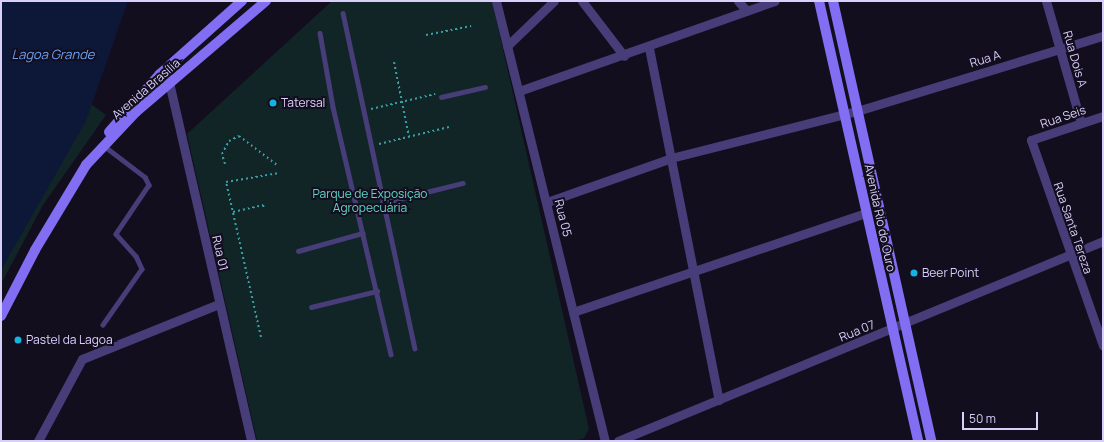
<!DOCTYPE html>
<meta charset="utf-8">
<style>
body{margin:0}
#map{position:relative;width:1104px;height:442px;overflow:hidden;background:#130e1e;font-family:Manrope,sans-serif}
div>[style]{position:absolute}
.green>*{inset:0;background:#112527}
.water>*{inset:0;background:#0d1738}
.path>*{height:2px;margin-top:-1px;transform-origin:0;background:repeating-linear-gradient(90deg,#379fa6 0 2px,transparent 0 5px)}
.service>*{height:4.5px;margin:-2.25px;padding:0 2.25px;transform-origin:2.25px;border-radius:2.25px;background:#473d79}
.minor>*{height:9px;margin:-4.5px;padding:0 4.5px;transform-origin:4.5px;border-radius:4.5px;background:#473d79}
.secondary>*{height:10px;margin:-5px;padding:0 5px;transform-origin:5px;border-radius:5px;background:#826ef3}
.dots>*{width:11px;height:11px;translate:-50% -50%;box-sizing:border-box;border:2px solid #130e1e;border-radius:50%}
span{translate:-50% -50%;white-space:nowrap;text-align:center;line-height:1.15;-webkit-text-stroke:4px #130e1e;paint-order:stroke}
.street-label{font-size:12px;color:#d9cffb}
.poi-label{font-size:12px;color:#d9cffb}
.left{translate:0 -50%;text-align:left}
.park-label{font-size:12px;color:#62d4c6}
.water-label{font-size:13px;color:#669ff2;font-style:italic}
.frame{position:absolute;inset:0;border:2px solid #d9cffb;pointer-events:none}
.scale{position:absolute;left:962px;top:412px;width:76px;height:18px;box-sizing:border-box;border:2px solid #d9cffb;border-top:0;padding-left:5px;font-size:12px;line-height:14px;white-space:nowrap;color:#d9cffb;-webkit-text-stroke:3px #130e1e;paint-order:stroke}
</style>
<div id="map">
<div class="green">
<div style="clip-path:polygon(332px 1px,492px 1px,589px 429px,584px 438px,576px 441px,257px 441px,187px 134px)"></div>
<div style="clip-path:polygon(88px 102px,106px 115px,43px 205px,1px 284px,1px 262px)"></div>
</div>
<div class="water">
<div style="clip-path:polygon(1px 1px,128px 1px,86px 121px,1px 270px)"></div>
</div>
<div class="path">
<div style="left:426px;top:35px;width:46px;rotate:-11.3deg"></div>
<div style="left:394px;top:62px;width:76px;rotate:78.7deg"></div>
<div style="left:371px;top:109px;width:66px;rotate:-13.2deg"></div>
<div style="left:379px;top:144px;width:72px;rotate:-13.7deg"></div>
<div style="left:225px;top:164px;width:10px;rotate:-107deg"></div>
<div style="left:222px;top:154px;width:15px;rotate:-62deg"></div>
<div style="left:229px;top:141px;width:11px;rotate:-27deg"></div>
<div style="left:239px;top:136px;width:48px;rotate:37.3deg"></div>
<div style="left:233px;top:212px;width:31px;rotate:-13deg"></div>
<div style="left:263px;top:205px;width:4px;rotate:76deg"></div>
<div style="left:261px;top:337px;width:159px;rotate:-102.7deg"></div>
<div style="left:226px;top:182px;width:54px;rotate:-9.6deg"></div>
</div>
<div class="service">
<div style="left:343px;top:13px;width:343px;rotate:77.9deg"></div>
<div style="left:320px;top:33px;width:75px;rotate:80deg"></div>
<div style="left:333px;top:107px;width:254px;rotate:76.8deg"></div>
<div style="left:441px;top:97px;width:45px;rotate:-12.8deg"></div>
<div style="left:103px;top:145px;width:53px;rotate:37.3deg"></div>
<div style="left:145px;top:177px;width:9px;rotate:63deg"></div>
<div style="left:149px;top:185px;width:59px;rotate:124deg"></div>
<div style="left:116px;top:234px;width:30px;rotate:48deg"></div>
<div style="left:136px;top:256px;width:14px;rotate:65deg"></div>
<div style="left:142px;top:269px;width:68px;rotate:124.9deg"></div>
<div style="left:382px;top:203px;width:83px;rotate:-13.9deg"></div>
<div style="left:298px;top:251px;width:67px;rotate:-15.5deg"></div>
<div style="left:311px;top:307px;width:68px;rotate:-13.6deg"></div>
</div>
<div class="minor">
<div style="left:496px;top:1px;width:453px;rotate:76.1deg"></div>
<div style="left:582px;top:1px;width:69px;rotate:52.6deg"></div>
<div style="left:738px;top:1px;width:13px;rotate:48deg"></div>
<div style="left:1046px;top:1px;width:127px;rotate:74deg"></div>
<div style="left:507px;top:46px;width:65px;rotate:-43.8deg"></div>
<div style="left:649px;top:48px;width:359px;rotate:78.8deg"></div>
<div style="left:166px;top:69px;width:382px;rotate:77.1deg"></div>
<div style="left:519px;top:91px;width:271px;rotate:-19.4deg"></div>
<div style="left:1103px;top:116px;width:76px;rotate:161.6deg"></div>
<div style="left:1031px;top:140px;width:218px;rotate:70.7deg"></div>
<div style="left:547px;top:202px;width:132px;rotate:-19.5deg"></div>
<div style="left:671px;top:158px;width:192px;rotate:-14.2deg"></div>
<div style="left:857px;top:111px;width:257px;rotate:-17deg"></div>
<div style="left:573px;top:312px;width:309px;rotate:-18.7deg"></div>
<div style="left:38px;top:441px;width:93px;rotate:-61.8deg"></div>
<div style="left:82px;top:359px;width:148px;rotate:-21.9deg"></div>
<div style="left:618px;top:441px;width:525px;rotate:-22.41deg"></div>
</div>
<div class="secondary">
<div style="left:819px;top:1px;width:451px;rotate:77.3deg"></div>
<div style="left:833px;top:1px;width:451px;rotate:77.4deg"></div>
<div style="left:109px;top:132px;width:77px;rotate:-48.7deg"></div>
<div style="left:160px;top:74px;width:110px;rotate:-41.7deg"></div>
<div style="left:1px;top:316px;width:74px;rotate:-62.7deg"></div>
<div style="left:35px;top:250px;width:99px;rotate:-59deg"></div>
<div style="left:86px;top:165px;width:73px;rotate:-46.7deg"></div>
<div style="left:136px;top:112px;width:171px;rotate:-40.5deg"></div>
</div>
<div class="dots">
<div style="left:273px;top:103px;background:#13b3e2"></div>
<div style="left:914px;top:273px;background:#13b3e2"></div>
<div style="left:18px;top:340px;background:#13b3e2"></div>
</div>
<div class="street-label">
<span style="left:985px;top:59px;rotate:-17deg">Rua A</span>
<span style="left:1075px;top:59px;rotate:74deg">Rua Dois A</span>
<span style="left:146px;top:89px;rotate:-41deg">Avenida Brasília</span>
<span style="left:1063px;top:117px;rotate:-19deg">Rua Seis</span>
<span style="left:563px;top:218px;rotate:76deg">Rua 05</span>
<span style="left:880px;top:218px;rotate:78deg">Avenida Rio do Ouro</span>
<span style="left:1073px;top:228px;rotate:71deg">Rua Santa Tereza</span>
<span style="left:220px;top:253px;rotate:77deg">Rua 01</span>
<span style="left:857px;top:331px;rotate:-22deg">Rua 07</span>
</div>
<div class="poi-label">
<span class="left" style="left:281px;top:103px">Tatersal</span>
<span class="left" style="left:922px;top:273px">Beer Point</span>
<span class="left" style="left:26px;top:340px">Pastel da Lagoa</span>
</div>
<div class="park-label">
<span style="left:370px;top:201px">Parque de Exposição<br>Agropecuária</span>
</div>
<div class="water-label">
<span style="left:53px;top:54px">Lagoa Grande</span>
</div>
<div class="frame"></div>
<div class="scale">50 m</div>
</div>
